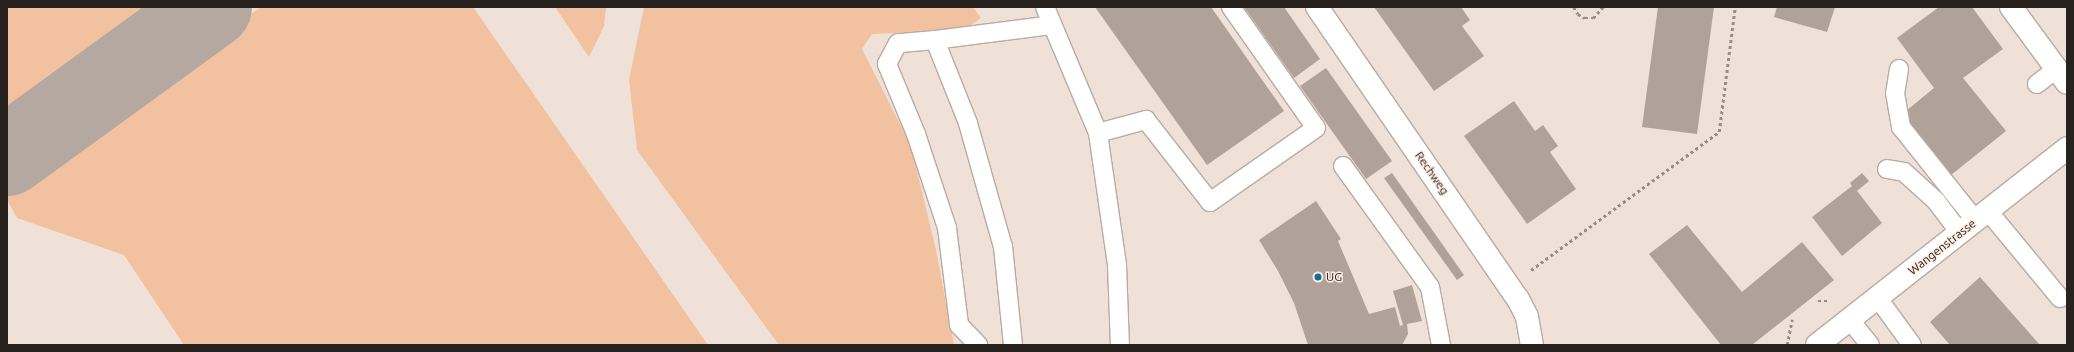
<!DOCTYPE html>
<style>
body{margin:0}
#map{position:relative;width:2074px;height:352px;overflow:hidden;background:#efe1d7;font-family:Ubuntu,sans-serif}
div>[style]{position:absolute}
.green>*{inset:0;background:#f1c1a0}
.taxiway>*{height:81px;margin:-40.5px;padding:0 40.5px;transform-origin:40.5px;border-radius:40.5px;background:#b4a8a0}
.building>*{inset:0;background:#b0a299}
.path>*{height:2.5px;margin-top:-1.25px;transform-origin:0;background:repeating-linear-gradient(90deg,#988d86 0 3px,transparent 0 6px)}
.roads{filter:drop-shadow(1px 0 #b9aba2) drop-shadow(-1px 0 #b9aba2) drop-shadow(0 1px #b9aba2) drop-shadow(0 -1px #b9aba2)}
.service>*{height:18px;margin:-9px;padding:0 9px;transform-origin:9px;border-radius:9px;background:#fff}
.minor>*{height:22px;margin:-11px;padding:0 11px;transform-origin:11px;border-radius:11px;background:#fff}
.secondary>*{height:22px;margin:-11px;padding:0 11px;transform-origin:11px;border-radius:11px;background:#fff}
.dots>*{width:11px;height:11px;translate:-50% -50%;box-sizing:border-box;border:2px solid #fdeee4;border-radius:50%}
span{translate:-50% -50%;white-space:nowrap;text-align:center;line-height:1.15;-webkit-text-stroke:3px #fdeee4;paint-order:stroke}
.street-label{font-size:12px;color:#28221f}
.poi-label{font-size:12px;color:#28221f}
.left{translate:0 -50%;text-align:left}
.frame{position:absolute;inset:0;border:8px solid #28221f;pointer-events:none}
</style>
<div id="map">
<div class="green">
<div style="clip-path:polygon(7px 7px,177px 7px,7px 127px)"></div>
<div style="clip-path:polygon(261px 7px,473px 7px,708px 345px,184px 345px,124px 255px,17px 218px,7px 200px,7px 191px)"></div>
<div style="clip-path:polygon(555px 7px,606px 7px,604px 26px,589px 57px)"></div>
<div style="clip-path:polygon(644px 7px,973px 7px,981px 18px,964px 30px,872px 34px,862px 49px,911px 146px,936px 250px,954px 345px,779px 345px,637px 150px,629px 80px)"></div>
</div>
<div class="taxiway">
<div style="left:7px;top:155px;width:252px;rotate:-36deg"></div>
</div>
<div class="building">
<div style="clip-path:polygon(1095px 7px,1211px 7px,1284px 111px,1207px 165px)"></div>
<div style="clip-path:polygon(1244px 7px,1284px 7px,1320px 59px,1294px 78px)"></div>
<div style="clip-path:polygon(1374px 7px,1461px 7px,1470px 20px,1462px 26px,1484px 56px,1434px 91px)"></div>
<div style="clip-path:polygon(1658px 7px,1714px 7px,1697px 134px,1642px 127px)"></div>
<div style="clip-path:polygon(1777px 7px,1835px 7px,1827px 32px,1774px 17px)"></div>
<div style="clip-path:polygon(1939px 7px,1972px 7px,2003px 49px,1963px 78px,2006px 131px,1951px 175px,1901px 115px,1934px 88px,1897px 38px)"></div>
<div style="clip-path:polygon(1326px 68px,1392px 161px,1366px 179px,1300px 86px)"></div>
<div style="clip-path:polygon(1514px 101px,1535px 131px,1543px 125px,1558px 146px,1550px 152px,1576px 189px,1527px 224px,1464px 136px)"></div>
<div style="clip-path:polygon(1392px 173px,1464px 275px,1457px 280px,1384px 178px)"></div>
<div style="clip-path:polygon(1862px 173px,1869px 181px,1857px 191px,1882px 223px,1842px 256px,1812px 217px,1852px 186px,1850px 183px)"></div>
<div style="clip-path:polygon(1316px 201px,1341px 239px,1338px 241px,1369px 314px,1395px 307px,1400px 326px,1403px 325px,1393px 291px,1412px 285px,1422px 321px,1407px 324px,1408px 334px,1402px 345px,1308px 345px,1294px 303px,1278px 271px,1259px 240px)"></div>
<div style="clip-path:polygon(1687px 225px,1742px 292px,1802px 242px,1834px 280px,1752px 345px,1721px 345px,1649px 254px)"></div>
<div style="clip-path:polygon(1980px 277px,2040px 345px,1950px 345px,1930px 322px)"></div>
</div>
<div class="path">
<div style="left:1574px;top:7px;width:8px;rotate:60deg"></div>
<div style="left:1578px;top:14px;width:8px;rotate:30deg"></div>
<div style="left:1585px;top:18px;width:8px"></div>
<div style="left:1593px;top:18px;width:15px;rotate:-48deg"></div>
<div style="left:1531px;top:270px;width:233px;rotate:-36.3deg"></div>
<div style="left:1719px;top:132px;width:126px;rotate:-82.7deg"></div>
<div style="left:1818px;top:301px;width:11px"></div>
<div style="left:1787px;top:345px;width:26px;rotate:-79deg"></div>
</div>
<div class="roads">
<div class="service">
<div style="left:1045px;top:7px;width:137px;rotate:67.2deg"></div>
<div style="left:1098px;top:133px;width:133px;rotate:81.8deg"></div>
<div style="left:1117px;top:265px;width:80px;rotate:87.9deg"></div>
<div style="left:935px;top:40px;width:37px;rotate:175deg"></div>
<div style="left:898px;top:43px;width:24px;rotate:118deg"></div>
<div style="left:887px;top:64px;width:76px;rotate:67.5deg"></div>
<div style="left:916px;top:134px;width:99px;rotate:71.7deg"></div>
<div style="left:947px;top:228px;width:98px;rotate:82.9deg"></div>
<div style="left:959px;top:325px;width:28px;rotate:46deg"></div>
<div style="left:1899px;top:69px;width:24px;rotate:99deg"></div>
<div style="left:1895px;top:93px;width:35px;rotate:80deg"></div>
<div style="left:1901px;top:127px;width:120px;rotate:51.4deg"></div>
<div style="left:2037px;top:84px;width:24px;rotate:-38deg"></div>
<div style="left:1098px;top:133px;width:50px;rotate:-15.2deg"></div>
<div style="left:1146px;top:120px;width:104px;rotate:52deg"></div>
<div style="left:1210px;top:202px;width:129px;rotate:-34.9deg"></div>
<div style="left:1316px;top:128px;width:148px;rotate:-125.1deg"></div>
<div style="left:1343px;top:166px;width:149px;rotate:54.3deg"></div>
<div style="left:1430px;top:287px;width:59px;rotate:79.3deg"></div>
<div style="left:1887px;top:169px;width:17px;rotate:10deg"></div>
<div style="left:1904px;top:172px;width:43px;rotate:42.2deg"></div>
<div style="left:1936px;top:201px;width:40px;rotate:53deg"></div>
<div style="left:1988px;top:211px;width:113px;rotate:50.4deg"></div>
<div style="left:1877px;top:297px;width:59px;rotate:53.9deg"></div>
<div style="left:1849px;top:319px;width:33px;rotate:51deg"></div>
<div style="left:1013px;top:345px;width:99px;rotate:-95.8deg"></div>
<div style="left:1003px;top:247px;width:129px;rotate:-105.8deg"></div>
<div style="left:968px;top:123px;width:89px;rotate:-111.7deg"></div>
<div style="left:935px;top:40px;width:118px;rotate:-7.3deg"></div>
</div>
<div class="minor">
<div style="left:1317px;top:7px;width:354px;rotate:55.5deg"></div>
<div style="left:1518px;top:299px;width:20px;rotate:63deg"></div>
<div style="left:1527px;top:317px;width:28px;rotate:80deg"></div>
<div style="left:2011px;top:7px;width:94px;rotate:53.6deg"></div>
</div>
<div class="secondary">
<div style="left:1817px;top:345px;width:318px;rotate:-38.2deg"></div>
</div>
</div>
<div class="dots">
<div style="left:1318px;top:277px;background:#116d9c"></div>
</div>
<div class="street-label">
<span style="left:1432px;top:173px;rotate:55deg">Rechweg</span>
<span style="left:1942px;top:247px;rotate:-38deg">Wangenstrasse</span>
</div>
<div class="poi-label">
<span class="left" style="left:1326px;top:277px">UG</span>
</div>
<div class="frame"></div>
</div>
